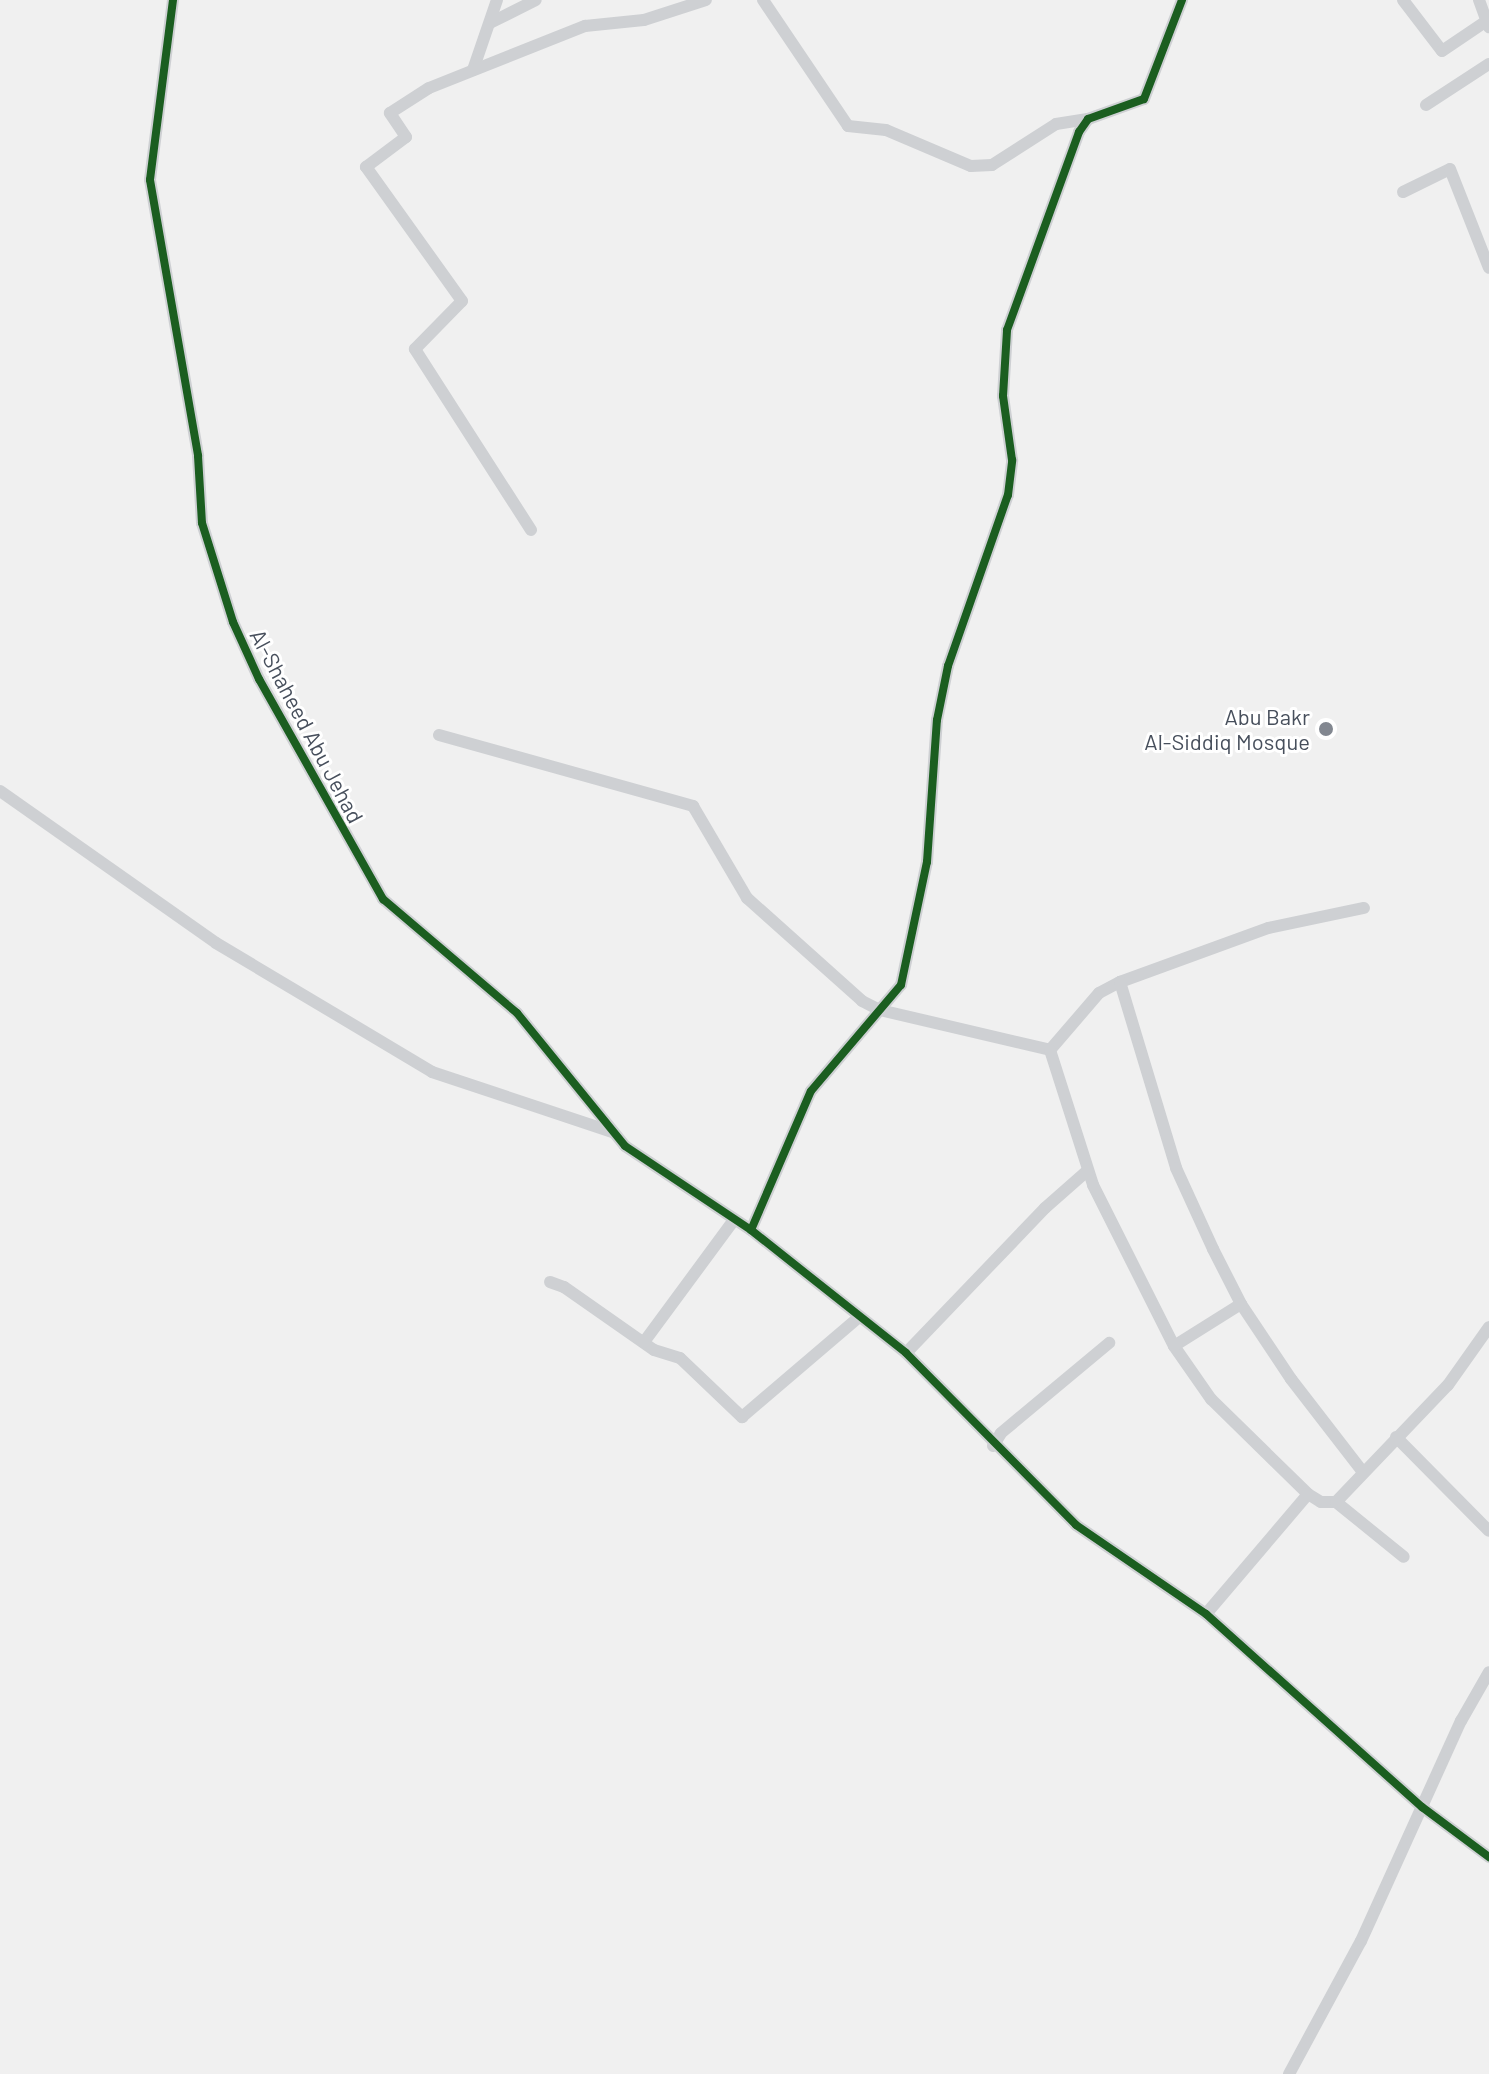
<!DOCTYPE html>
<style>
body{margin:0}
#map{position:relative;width:1489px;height:2074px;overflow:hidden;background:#f0f0f0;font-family:Barlow,sans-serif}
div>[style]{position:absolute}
.minor>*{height:12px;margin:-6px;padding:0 6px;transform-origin:6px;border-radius:6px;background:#ced0d3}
.cycleway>*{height:8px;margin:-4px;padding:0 4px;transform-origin:4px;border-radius:4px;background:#1b5e20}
.dots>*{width:22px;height:22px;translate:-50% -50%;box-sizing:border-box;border:4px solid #fff;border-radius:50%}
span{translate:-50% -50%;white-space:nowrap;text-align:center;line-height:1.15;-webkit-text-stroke:6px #fff;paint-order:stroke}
.poi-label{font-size:22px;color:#474f5c}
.right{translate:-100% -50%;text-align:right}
.street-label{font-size:22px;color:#474f5c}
</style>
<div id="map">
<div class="minor">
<div style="left:173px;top:0;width:181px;rotate:97.3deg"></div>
<div style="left:150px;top:180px;width:280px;rotate:80.1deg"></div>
<div style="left:198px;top:456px;width:67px;rotate:86.6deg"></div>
<div style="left:202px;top:523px;width:104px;rotate:72.6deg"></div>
<div style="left:233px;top:622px;width:63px;rotate:65.5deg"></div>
<div style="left:259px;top:679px;width:253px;rotate:60.6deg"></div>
<div style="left:383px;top:899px;width:176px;rotate:40.4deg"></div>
<div style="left:517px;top:1013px;width:171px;rotate:50.9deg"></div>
<div style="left:625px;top:1146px;width:151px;rotate:33.7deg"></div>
<div style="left:751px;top:1230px;width:198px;rotate:38.4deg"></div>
<div style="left:906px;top:1353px;width:242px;rotate:45.3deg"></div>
<div style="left:1076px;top:1525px;width:158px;rotate:34.4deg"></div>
<div style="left:1206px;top:1614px;width:290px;rotate:41.8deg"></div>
<div style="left:1422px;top:1807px;width:84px;rotate:36.7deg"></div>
<div style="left:763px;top:0;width:152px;rotate:56deg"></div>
<div style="left:848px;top:126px;width:38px;rotate:6deg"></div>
<div style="left:886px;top:130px;width:92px;rotate:23deg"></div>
<div style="left:971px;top:166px;width:21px;rotate:-3deg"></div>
<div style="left:992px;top:165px;width:76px;rotate:-32.6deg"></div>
<div style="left:1056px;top:124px;width:32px;rotate:-9deg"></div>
<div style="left:1403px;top:0;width:64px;rotate:52.6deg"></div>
<div style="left:1442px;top:51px;width:55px;rotate:-34deg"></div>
<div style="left:1479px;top:0;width:29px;rotate:70deg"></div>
<div style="left:490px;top:23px;width:51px;rotate:-26.6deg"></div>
<div style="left:473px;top:70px;width:74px;rotate:-71.1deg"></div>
<div style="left:1426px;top:105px;width:75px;rotate:-33.1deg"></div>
<div style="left:1403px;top:192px;width:52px;rotate:-26.1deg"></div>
<div style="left:1450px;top:169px;width:106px;rotate:68.5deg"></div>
<div style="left:531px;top:530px;width:215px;rotate:-122.7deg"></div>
<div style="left:415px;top:349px;width:67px;rotate:-45.6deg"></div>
<div style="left:462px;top:301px;width:165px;rotate:-125.6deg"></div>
<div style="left:366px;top:167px;width:50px;rotate:-36.9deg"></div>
<div style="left:406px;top:137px;width:29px;rotate:-124deg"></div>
<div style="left:390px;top:113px;width:46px;rotate:-32.7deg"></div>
<div style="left:429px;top:88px;width:168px;rotate:-21.7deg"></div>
<div style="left:585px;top:26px;width:59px;rotate:-5.8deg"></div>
<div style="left:644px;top:20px;width:65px;rotate:-17.9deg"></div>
<div style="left:439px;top:735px;width:264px;rotate:15.6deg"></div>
<div style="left:693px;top:806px;width:107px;rotate:59.6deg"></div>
<div style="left:747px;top:898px;width:154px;rotate:41.8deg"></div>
<div style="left:862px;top:1001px;width:20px;rotate:27deg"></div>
<div style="left:880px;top:1010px;width:175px;rotate:13.2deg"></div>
<div style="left:1050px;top:1050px;width:75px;rotate:-49.3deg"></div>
<div style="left:1099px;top:993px;width:24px;rotate:-28deg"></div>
<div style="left:1120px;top:982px;width:158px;rotate:-20deg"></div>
<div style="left:1268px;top:928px;width:98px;rotate:-11.8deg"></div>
<div style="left:0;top:791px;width:264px;rotate:35.1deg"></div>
<div style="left:216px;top:943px;width:252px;rotate:30.8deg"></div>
<div style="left:432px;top:1072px;width:190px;rotate:18.4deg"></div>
<div style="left:1120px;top:982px;width:194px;rotate:73.2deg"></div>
<div style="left:1176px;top:1168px;width:89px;rotate:65.4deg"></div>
<div style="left:1213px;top:1249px;width:62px;rotate:63deg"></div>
<div style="left:1241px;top:1304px;width:90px;rotate:56.3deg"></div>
<div style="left:1291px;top:1379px;width:118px;rotate:52.3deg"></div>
<div style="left:1050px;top:1050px;width:142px;rotate:72.3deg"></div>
<div style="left:1093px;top:1185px;width:180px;rotate:63.3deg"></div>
<div style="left:1174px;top:1346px;width:65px;rotate:55.1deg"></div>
<div style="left:1211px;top:1399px;width:136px;rotate:44.4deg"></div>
<div style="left:751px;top:1230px;width:151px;rotate:-66.7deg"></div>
<div style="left:811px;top:1091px;width:139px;rotate:-49.7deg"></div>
<div style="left:901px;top:985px;width:126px;rotate:-78.1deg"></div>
<div style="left:927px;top:862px;width:142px;rotate:-86deg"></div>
<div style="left:937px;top:720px;width:55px;rotate:-78.5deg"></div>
<div style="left:948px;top:666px;width:181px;rotate:-70.7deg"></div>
<div style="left:1008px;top:495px;width:35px;rotate:-83deg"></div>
<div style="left:1012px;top:460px;width:65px;rotate:-98deg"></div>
<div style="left:1003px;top:396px;width:66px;rotate:-86.5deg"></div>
<div style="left:1007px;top:330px;width:211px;rotate:-70deg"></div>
<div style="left:1079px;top:132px;width:16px;rotate:-55deg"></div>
<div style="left:1088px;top:119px;width:59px;rotate:-19.7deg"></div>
<div style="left:1144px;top:99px;width:106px;rotate:-69deg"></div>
<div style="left:550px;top:1282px;width:15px;rotate:20deg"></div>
<div style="left:564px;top:1287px;width:110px;rotate:35deg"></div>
<div style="left:654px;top:1350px;width:27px;rotate:17deg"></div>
<div style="left:680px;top:1358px;width:86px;rotate:43.6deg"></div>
<div style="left:742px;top:1417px;width:154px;rotate:-40.5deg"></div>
<div style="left:644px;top:1342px;width:152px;rotate:-53.6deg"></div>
<div style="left:1174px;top:1346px;width:79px;rotate:-32.1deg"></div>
<div style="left:906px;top:1353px;width:201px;rotate:-46.2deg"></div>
<div style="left:1045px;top:1208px;width:56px;rotate:-41.4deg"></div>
<div style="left:1396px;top:1437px;width:132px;rotate:45.3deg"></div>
<div style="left:993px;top:1446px;width:15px;rotate:-58deg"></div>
<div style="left:1001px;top:1433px;width:141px;rotate:-39.8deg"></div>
<div style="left:1336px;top:1502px;width:87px;rotate:39deg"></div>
<div style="left:1206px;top:1614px;width:157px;rotate:-49.6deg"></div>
<div style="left:1308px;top:1494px;width:15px;rotate:32deg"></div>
<div style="left:1321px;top:1502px;width:15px"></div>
<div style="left:1336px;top:1502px;width:162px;rotate:-46.3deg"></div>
<div style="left:1448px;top:1385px;width:71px;rotate:-54.7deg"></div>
<div style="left:1289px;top:2074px;width:151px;rotate:-61.6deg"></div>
<div style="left:1361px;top:1941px;width:242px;rotate:-65.6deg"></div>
<div style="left:1461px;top:1721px;width:56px;rotate:-60.3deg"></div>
</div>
<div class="cycleway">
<div style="left:173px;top:0;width:181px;rotate:97.3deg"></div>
<div style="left:150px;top:180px;width:280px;rotate:80.1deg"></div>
<div style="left:198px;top:456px;width:67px;rotate:86.6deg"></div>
<div style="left:202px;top:523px;width:104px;rotate:72.6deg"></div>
<div style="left:233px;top:622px;width:63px;rotate:65.5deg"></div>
<div style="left:259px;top:679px;width:253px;rotate:60.6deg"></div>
<div style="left:383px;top:899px;width:176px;rotate:40.4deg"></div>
<div style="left:517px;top:1013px;width:171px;rotate:50.9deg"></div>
<div style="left:625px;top:1146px;width:151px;rotate:33.7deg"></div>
<div style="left:751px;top:1230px;width:198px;rotate:38.4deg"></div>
<div style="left:906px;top:1353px;width:242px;rotate:45.3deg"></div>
<div style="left:1076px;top:1525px;width:158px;rotate:34.4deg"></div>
<div style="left:1206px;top:1614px;width:290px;rotate:41.8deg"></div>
<div style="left:1422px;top:1807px;width:84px;rotate:36.7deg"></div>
<div style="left:751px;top:1230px;width:151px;rotate:-66.7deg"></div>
<div style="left:811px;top:1091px;width:139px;rotate:-49.7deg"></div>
<div style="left:901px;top:985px;width:126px;rotate:-78.1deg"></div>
<div style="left:927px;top:862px;width:142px;rotate:-86deg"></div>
<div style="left:937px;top:720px;width:55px;rotate:-78.5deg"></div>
<div style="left:948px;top:666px;width:181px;rotate:-70.7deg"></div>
<div style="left:1008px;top:495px;width:35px;rotate:-83deg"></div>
<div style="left:1012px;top:460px;width:65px;rotate:-98deg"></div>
<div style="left:1003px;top:396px;width:66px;rotate:-86.5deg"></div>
<div style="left:1007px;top:330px;width:211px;rotate:-70deg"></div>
<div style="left:1079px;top:132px;width:16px;rotate:-55deg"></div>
<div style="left:1088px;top:119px;width:59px;rotate:-19.7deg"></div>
<div style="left:1144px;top:99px;width:106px;rotate:-69deg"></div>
</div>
<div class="dots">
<div style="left:1326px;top:729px;background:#828790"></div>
</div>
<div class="poi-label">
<span class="right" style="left:1310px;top:729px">Abu Bakr<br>Al-Siddiq Mosque</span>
</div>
<div class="street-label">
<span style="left:307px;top:726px;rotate:62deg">Al-Shaheed Abu Jehad</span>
</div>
</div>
